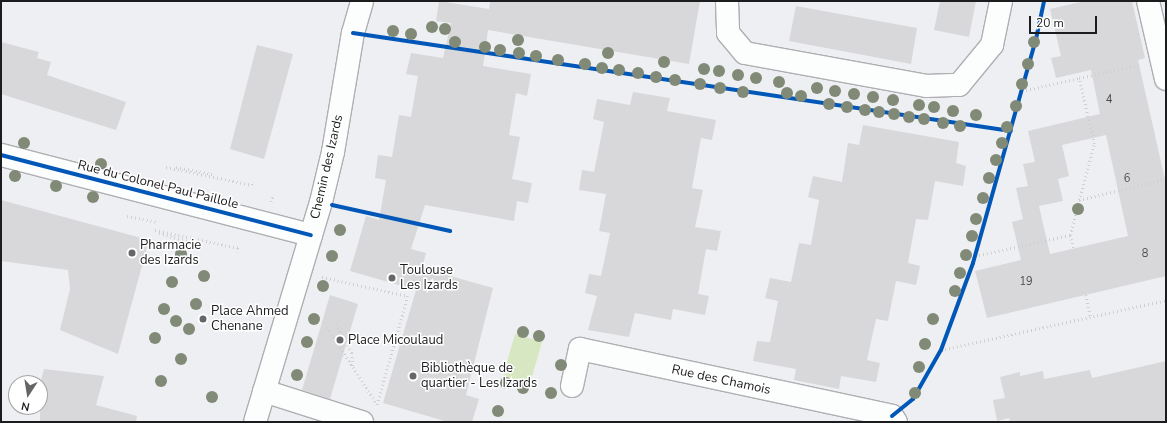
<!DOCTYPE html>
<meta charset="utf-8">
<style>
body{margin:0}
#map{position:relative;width:1167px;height:423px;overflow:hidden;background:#eeeff3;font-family:"Nunito Sans",sans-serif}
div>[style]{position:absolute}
.green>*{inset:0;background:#d6e7c1}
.building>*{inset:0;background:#d8d8da}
.path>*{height:2.5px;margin-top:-1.25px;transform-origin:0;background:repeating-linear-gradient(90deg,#cfcfd0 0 1px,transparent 0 4px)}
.roads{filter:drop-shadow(1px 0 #afafb2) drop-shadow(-1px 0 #afafb2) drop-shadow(0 1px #afafb2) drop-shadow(0 -1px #afafb2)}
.minor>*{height:22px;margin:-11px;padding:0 11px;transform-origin:11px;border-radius:11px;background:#fcfdfd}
.cycleway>*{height:4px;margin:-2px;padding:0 2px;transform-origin:2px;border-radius:2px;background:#0057b8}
.trees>*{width:12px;height:12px;margin:-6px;border-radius:50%;background:#818977}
.dots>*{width:11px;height:11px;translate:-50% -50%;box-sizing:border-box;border:2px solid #fff;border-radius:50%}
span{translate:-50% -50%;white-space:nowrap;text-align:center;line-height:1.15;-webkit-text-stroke:3px #fff;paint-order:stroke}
.number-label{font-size:11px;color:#4c4c4e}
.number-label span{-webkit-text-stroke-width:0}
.street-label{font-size:13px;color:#1c1c1e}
.poi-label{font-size:13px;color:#1c1c1e}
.left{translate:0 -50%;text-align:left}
.frame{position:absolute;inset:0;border:2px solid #1c1c1e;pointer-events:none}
.north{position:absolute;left:8px;top:375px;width:40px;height:40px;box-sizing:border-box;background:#fff;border:1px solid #a4a4a5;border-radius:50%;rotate:192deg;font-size:11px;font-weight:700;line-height:16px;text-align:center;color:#1c1c1e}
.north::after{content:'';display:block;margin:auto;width:14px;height:18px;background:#666669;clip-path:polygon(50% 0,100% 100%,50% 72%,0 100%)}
.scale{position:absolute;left:1029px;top:16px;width:68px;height:18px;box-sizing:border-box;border:2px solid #1c1c1e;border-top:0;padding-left:5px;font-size:12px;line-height:14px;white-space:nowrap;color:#1c1c1e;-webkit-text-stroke:3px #fff;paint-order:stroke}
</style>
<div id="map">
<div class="green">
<div style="clip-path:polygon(515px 334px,542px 342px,529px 387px,502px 379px)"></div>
</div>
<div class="building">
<div style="clip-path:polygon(439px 1px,489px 9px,490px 1px,700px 1px,689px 64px,488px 30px,483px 66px,531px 74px,527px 96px,516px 93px,509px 135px,520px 137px,512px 179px,532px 183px,528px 203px,517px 201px,514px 221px,425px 205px,411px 249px,426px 253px,422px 268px,493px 288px,466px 395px,479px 399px,472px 422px,448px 422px,383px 403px,416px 290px,350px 271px,366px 216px,379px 220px,386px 180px,375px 178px,378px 155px,392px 157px,399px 115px,411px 117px,418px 76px,406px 74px,411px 53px,443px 58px,451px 23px,436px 21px)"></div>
<div style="clip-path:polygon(940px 1px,976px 1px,969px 37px,934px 30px)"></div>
<div style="clip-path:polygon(evenodd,1085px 1px,1132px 1px,1145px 58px,1138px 60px,1166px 184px,1166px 276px,987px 318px,975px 271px,1021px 260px,1012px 222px,1023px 219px,1016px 188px,1028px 186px,1023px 164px,1035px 162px,1028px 131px,1100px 114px,1091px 70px,1056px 78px,1051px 58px,1061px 56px,1050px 9px,1085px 1px,1106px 135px,1128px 236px,1050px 254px,1039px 206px,1063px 201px,1058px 179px,1069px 176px,1062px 145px,1106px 135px)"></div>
<div style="clip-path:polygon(796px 6px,917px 28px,911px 64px,789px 41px)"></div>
<div style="clip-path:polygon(1px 42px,39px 52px,37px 58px,51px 62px,47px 75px,126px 102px,116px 130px,1px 94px)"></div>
<div style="clip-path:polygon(257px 45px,293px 54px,264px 159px,230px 149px)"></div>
<div style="clip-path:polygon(633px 92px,670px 98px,667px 111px,716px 120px,712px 140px,701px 138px,692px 188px,703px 190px,695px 227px,721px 231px,717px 251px,706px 249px,698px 294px,709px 296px,705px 315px,673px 309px,671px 320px,635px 313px,629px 337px,588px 330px,597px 296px,585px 293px,589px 274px,601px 276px,610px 233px,599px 231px,606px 194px,579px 190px,582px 170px,594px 172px,604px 122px,593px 119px,597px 99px,630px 105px)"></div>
<div style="clip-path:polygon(863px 125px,959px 142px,956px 163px,966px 166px,963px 186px,935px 181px,928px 220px,916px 219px,908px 263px,920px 266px,916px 285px,896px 281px,888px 321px,876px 319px,867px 360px,880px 363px,876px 382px,841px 376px,839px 389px,794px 380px,796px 369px,753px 361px,757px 341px,770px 342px,778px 301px,765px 298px,770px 278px,791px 282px,799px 243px,811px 245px,819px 200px,808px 197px,813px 176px,842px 182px,848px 143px,859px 145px)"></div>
<div style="clip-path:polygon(1px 200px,149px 240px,118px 354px,60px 330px,70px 289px,68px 270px,1px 261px)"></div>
<div style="clip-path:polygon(330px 295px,358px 304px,330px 399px,302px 390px)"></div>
<div style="clip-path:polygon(1166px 361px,1166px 422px,1010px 422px,1009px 418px,997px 421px,993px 400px,1005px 398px,1000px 377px,1020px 372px,1020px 376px,1043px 371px,1044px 379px,1090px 370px,1092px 378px)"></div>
<div style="clip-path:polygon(44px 369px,104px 376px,96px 405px,137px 416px,136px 422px,40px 422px,40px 384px)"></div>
</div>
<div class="path">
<div style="left:1022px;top:91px;width:58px;rotate:-12.8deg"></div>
<div style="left:166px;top:167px;width:88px;rotate:11.8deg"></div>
<div style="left:252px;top:185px;width:3px;rotate:-72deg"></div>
<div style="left:176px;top:167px;width:38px;rotate:11deg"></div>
<div style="left:1079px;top:200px;width:89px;rotate:-13.6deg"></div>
<div style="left:271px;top:202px;width:7px;rotate:-74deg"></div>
<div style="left:127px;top:216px;width:31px;rotate:11deg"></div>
<div style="left:155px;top:230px;width:85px;rotate:12.2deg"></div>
<div style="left:238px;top:248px;width:4px;rotate:90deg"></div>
<div style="left:159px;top:233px;width:41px;rotate:15.8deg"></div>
<div style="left:1073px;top:248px;width:13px;rotate:-103deg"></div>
<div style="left:1070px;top:235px;width:94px;rotate:-75.2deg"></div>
<div style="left:1094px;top:144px;width:68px;rotate:-102.8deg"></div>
<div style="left:1079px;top:78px;width:61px;rotate:-12.2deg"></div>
<div style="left:975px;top:256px;width:97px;rotate:-12.5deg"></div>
<div style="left:322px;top:277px;width:88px;rotate:12.5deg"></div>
<div style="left:408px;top:296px;width:114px;rotate:105.7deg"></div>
<div style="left:1086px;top:295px;width:24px;rotate:78deg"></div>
<div style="left:336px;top:324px;width:33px;rotate:61deg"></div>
<div style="left:352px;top:353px;width:14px;rotate:86deg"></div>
<div style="left:327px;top:327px;width:92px;rotate:57deg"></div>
<div style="left:941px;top:350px;width:230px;rotate:-12.5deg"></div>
</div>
<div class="roads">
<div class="minor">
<div style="left:727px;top:1px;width:32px;rotate:88deg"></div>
<div style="left:728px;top:33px;width:26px;rotate:50deg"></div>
<div style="left:745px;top:53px;width:184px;rotate:10.3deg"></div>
<div style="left:926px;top:86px;width:33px;rotate:-2deg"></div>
<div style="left:959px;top:85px;width:52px;rotate:-50.5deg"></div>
<div style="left:992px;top:45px;width:45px;rotate:-78.4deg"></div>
<div style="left:1148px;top:1px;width:80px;rotate:77deg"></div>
<div style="left:1px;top:155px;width:320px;rotate:14.5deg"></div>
<div style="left:572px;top:386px;width:38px;rotate:-78deg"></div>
<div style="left:580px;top:349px;width:319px;rotate:12.1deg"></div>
<div style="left:892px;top:416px;width:7px;rotate:56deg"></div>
<div style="left:264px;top:391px;width:103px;rotate:17.6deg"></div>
<div style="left:255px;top:422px;width:230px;rotate:-73.3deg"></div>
<div style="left:321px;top:202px;width:51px;rotate:-76.5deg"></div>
<div style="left:333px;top:152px;width:121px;rotate:-80.5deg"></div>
<div style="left:353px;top:33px;width:33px;rotate:-74deg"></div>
</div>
</div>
<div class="cycleway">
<div style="left:353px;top:33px;width:665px;rotate:8.47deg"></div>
<div style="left:1px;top:155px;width:320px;rotate:14.5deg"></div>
<div style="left:332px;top:205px;width:121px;rotate:12.4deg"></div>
<div style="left:892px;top:416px;width:27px;rotate:-39deg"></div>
<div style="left:913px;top:399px;width:56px;rotate:-60.3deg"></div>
<div style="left:941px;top:350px;width:93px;rotate:-69.8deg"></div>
<div style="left:973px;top:263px;width:233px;rotate:-74.3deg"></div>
<div style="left:1036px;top:39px;width:39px;rotate:-78deg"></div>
</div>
<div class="trees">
<div style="left:432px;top:27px"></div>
<div style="left:445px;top:29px"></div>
<div style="left:393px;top:31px"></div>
<div style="left:411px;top:34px"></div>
<div style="left:518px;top:40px"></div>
<div style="left:455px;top:42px"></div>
<div style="left:1034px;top:42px"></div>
<div style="left:485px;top:47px"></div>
<div style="left:500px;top:50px"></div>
<div style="left:519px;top:53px"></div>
<div style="left:608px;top:53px"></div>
<div style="left:536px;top:56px"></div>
<div style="left:558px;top:60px"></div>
<div style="left:664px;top:62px"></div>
<div style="left:585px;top:64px"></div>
<div style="left:1028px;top:64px"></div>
<div style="left:602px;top:68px"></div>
<div style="left:704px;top:69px"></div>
<div style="left:619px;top:70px"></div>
<div style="left:719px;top:71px"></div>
<div style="left:638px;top:73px"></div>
<div style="left:738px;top:75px"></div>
<div style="left:656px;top:77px"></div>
<div style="left:756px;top:78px"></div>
<div style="left:675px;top:80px"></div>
<div style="left:779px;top:82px"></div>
<div style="left:700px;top:84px"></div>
<div style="left:1022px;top:84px"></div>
<div style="left:720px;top:88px"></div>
<div style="left:817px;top:88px"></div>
<div style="left:835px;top:91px"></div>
<div style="left:743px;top:92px"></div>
<div style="left:787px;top:93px"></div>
<div style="left:854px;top:94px"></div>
<div style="left:801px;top:96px"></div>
<div style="left:873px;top:97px"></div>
<div style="left:893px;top:100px"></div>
<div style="left:829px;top:104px"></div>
<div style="left:919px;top:105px"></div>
<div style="left:1016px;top:106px"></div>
<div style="left:847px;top:107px"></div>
<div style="left:934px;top:107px"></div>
<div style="left:865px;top:110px"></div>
<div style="left:953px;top:111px"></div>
<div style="left:879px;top:112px"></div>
<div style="left:894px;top:114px"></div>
<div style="left:976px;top:115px"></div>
<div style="left:909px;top:117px"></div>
<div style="left:924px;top:119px"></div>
<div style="left:943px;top:123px"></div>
<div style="left:960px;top:126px"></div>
<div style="left:1007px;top:127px"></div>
<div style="left:24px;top:143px"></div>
<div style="left:1002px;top:143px"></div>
<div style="left:996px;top:160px"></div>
<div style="left:101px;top:164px"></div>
<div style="left:15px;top:176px"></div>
<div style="left:989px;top:178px"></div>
<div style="left:56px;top:186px"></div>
<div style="left:93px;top:197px"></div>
<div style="left:983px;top:198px"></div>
<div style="left:1078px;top:209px"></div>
<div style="left:976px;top:219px"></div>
<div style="left:340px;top:230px"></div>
<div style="left:972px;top:236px"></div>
<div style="left:181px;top:254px"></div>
<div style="left:966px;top:255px"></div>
<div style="left:332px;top:256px"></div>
<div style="left:960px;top:273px"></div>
<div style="left:204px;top:276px"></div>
<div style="left:172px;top:282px"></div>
<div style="left:323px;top:286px"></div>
<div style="left:955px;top:291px"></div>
<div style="left:196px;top:304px"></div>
<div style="left:164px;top:309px"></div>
<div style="left:314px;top:319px"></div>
<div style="left:933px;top:319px"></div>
<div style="left:176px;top:321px"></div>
<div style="left:189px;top:329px"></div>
<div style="left:523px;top:332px"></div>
<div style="left:539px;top:336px"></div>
<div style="left:155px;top:338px"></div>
<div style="left:307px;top:342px"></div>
<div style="left:925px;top:344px"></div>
<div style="left:181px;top:359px"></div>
<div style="left:561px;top:365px"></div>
<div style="left:919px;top:367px"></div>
<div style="left:297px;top:375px"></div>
<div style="left:161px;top:381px"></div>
<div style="left:506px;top:383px"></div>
<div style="left:523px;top:388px"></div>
<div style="left:551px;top:393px"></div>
<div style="left:915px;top:393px"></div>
<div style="left:212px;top:397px"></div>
<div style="left:498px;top:411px"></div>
</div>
<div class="dots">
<div style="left:132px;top:253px;background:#666669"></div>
<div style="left:392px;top:278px;background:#666669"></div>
<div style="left:203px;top:319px;background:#666669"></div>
<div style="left:340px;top:340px;background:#666669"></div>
<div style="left:413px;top:376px;background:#666669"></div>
</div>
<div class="number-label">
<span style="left:1109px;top:100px">4</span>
<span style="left:1127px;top:179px">6</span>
<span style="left:1145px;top:254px">8</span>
<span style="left:1026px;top:282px">19</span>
</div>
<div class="street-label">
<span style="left:327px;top:167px;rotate:-77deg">Chemin des Izards</span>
<span style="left:158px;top:185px;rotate:14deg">Rue du Colonel Paul Paillole</span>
<span style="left:721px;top:380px;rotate:12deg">Rue des Chamois</span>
</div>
<div class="poi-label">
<span class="left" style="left:140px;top:253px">Pharmacie<br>des Izards</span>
<span class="left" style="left:400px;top:278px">Toulouse<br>Les Izards</span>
<span class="left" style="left:211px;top:319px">Place Ahmed<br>Chenane</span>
<span class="left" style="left:348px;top:340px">Place Micoulaud</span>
<span class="left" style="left:421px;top:376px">Bibliothèque de<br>quartier - Les Izards</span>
</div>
<div class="frame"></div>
<div class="north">N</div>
<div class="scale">20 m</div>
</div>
